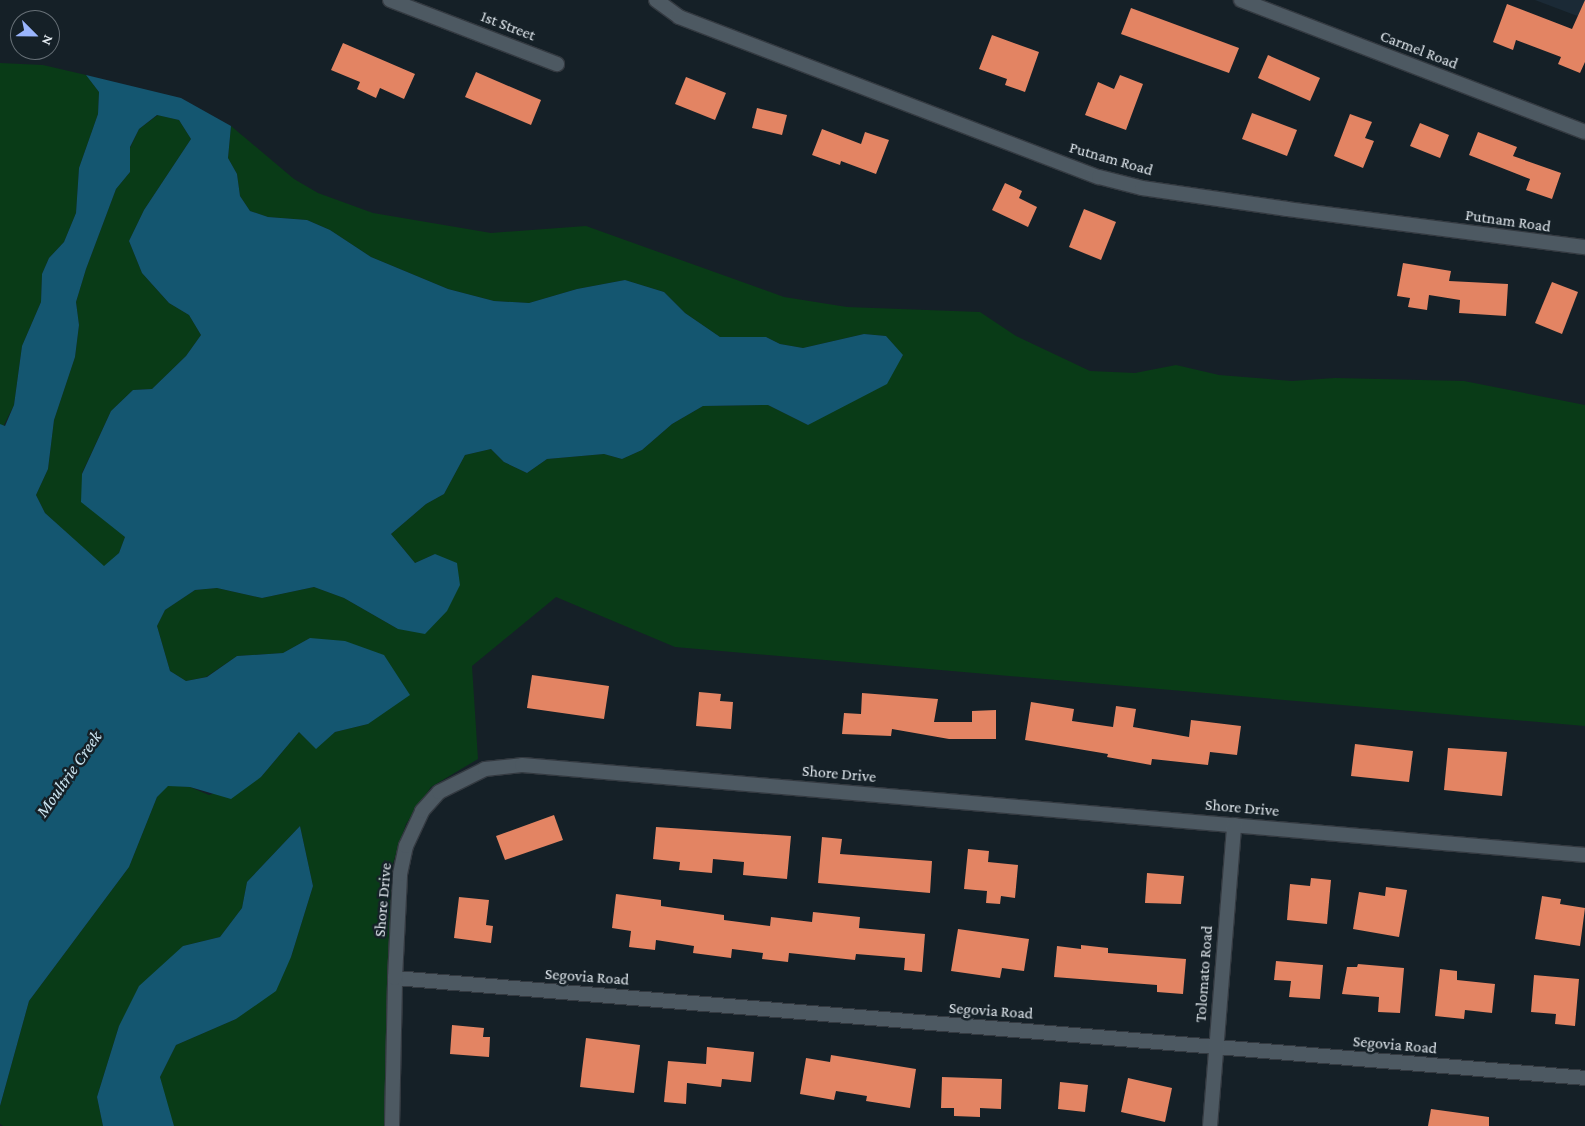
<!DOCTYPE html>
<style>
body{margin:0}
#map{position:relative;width:1585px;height:1126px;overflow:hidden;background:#152027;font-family:"Crimson Pro",serif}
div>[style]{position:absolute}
.built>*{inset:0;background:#1b2a36}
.green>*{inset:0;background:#093b17}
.water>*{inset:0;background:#145670}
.building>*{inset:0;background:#e38463}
.roads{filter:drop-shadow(1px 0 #343a41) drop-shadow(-1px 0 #343a41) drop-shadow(0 1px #343a41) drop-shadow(0 -1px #343a41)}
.minor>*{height:14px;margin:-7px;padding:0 7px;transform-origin:7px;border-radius:7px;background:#4d5962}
span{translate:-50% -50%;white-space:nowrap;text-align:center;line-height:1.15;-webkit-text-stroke:5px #152027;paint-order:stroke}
.street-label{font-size:16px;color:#e1e8ee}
.water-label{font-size:18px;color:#cbe4f0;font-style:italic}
.north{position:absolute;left:10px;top:10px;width:50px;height:50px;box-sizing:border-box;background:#152027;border:1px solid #677077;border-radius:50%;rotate:113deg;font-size:14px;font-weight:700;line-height:20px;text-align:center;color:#e1e8ee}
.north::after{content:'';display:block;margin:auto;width:18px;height:22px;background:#9ab5fd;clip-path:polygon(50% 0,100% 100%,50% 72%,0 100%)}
</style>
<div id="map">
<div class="built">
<div style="clip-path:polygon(1535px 0,1585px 0,1585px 5px,1580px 17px)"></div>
</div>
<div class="green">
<div style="clip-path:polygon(0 63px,43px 65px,86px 75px,99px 92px,98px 114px,79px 168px,76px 213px,64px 242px,49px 258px,42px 274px,41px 302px,22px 346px,14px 405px,3px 427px,0 424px)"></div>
<div style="clip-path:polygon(158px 115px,179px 120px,191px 139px,144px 210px,129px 241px,142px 273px,169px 303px,189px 315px,201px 335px,186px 356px,152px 389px,133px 390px,111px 411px,82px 473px,106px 519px,125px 537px,119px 553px,104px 567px,45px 513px,36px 495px,48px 469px,54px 420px,75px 357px,79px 325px,76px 302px,86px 269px,116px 189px,130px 172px,130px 148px,139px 129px)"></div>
<div style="clip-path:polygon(231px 126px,294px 179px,318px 193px,373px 213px,491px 233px,586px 226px,784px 297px,847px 307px,980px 312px,1016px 336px,1090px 371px,1135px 373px,1176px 365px,1219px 375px,1292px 381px,1335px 378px,1464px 381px,1585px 405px,1585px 726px,675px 647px,556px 597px,472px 666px,478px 759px,431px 787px,406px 824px,391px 869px,386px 1126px,174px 1126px,168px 1111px,160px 1077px,176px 1045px,236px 1019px,291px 957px,313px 886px,300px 826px,247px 882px,242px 908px,220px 937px,183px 946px,119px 1026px,97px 1097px,103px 1126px,3px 1126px,0 1124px,0 1106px,29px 1001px,129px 867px,157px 797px,168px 785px,190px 787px,209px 795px,261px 777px,299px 732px,316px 748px,335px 732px,368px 724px,310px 638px,283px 653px,237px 656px,206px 677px,186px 681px,170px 671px,157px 626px,165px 610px,195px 590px,217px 588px,262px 598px,314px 587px,344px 598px,398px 629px,435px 554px,415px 563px,391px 534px,426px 504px,444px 494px,465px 455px,491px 449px,504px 462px,527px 473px,547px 459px,604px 454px,622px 459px,642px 450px,672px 424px,703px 406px,768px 405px,808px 425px,903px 356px,886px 336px,864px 334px,803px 348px,780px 344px,766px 337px,720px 337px,685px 313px,664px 292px,625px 280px,577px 289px,529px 303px,494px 301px,448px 289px,371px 257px,330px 230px,307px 220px,268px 217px,250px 211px,240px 196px,237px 174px,228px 158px)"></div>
</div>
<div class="water">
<div style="clip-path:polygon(evenodd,86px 75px,181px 98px,231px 126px,228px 158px,237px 174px,240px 196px,250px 211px,268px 217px,307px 220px,330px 230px,371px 257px,448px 289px,494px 301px,529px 303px,577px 289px,625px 280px,664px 292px,685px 313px,720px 337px,766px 337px,780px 344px,803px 348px,864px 334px,886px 336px,903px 355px,887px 384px,808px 425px,768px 405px,703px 406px,672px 424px,642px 450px,622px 459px,604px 454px,547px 459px,527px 473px,504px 462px,491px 449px,465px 455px,444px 494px,426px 504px,391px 534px,415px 563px,435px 554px,457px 563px,460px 585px,447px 611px,425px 634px,398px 629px,344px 598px,314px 587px,262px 598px,217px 588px,195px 590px,165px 610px,157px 626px,170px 671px,186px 681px,207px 677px,237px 656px,283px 653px,310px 638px,345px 641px,384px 655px,410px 695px,368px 724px,335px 732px,316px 749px,299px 732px,261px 777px,231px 799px,190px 787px,168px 786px,157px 797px,129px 867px,29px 1001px,0 1106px,0 424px,5px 426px,14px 405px,22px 346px,41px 302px,42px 274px,49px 258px,64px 242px,76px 213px,79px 168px,98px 114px,99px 92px,86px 75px,157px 115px,179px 120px,191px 139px,144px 210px,129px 241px,142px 273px,169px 303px,189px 315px,201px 335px,186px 356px,152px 389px,133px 390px,111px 411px,82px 474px,81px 502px,125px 537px,119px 553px,104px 566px,45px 513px,36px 495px,48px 469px,54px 420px,75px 357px,79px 325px,76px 302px,86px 269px,116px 189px,130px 172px,130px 147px,139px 129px,157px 115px)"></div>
<div style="clip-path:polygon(300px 826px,313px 886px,291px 957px,276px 991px,236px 1019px,176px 1045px,160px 1077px,174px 1126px,103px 1126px,97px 1097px,119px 1026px,139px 986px,183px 946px,220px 937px,242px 908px,247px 882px)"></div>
</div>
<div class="building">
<div style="clip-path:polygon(1585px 0,1585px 62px,1580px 73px,1558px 64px,1561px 57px,1516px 40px,1513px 50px,1493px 42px,1507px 4px,1572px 29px)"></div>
<div style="clip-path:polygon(1131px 8px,1239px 48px,1229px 73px,1121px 34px)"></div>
<div style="clip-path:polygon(992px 35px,1039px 52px,1025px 92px,1005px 85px,1007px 79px,979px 69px)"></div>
<div style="clip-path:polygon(343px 43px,415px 74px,404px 99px,380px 88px,376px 98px,357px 89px,360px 82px,331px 70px)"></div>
<div style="clip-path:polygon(1268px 55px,1320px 78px,1310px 101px,1258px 78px)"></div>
<div style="clip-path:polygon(476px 72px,541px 100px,531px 125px,465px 97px)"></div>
<div style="clip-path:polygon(1120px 75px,1143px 84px,1126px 130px,1085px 115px,1098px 82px,1114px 89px)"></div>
<div style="clip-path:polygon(686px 77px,726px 93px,715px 120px,675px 104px)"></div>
<div style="clip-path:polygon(757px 108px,787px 115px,782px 135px,752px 128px)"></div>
<div style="clip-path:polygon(1252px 113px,1297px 130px,1287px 156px,1242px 139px)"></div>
<div style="clip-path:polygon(1350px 114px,1372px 122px,1365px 138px,1374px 141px,1363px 168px,1334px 156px)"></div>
<div style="clip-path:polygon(1420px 123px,1449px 135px,1440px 158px,1410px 146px)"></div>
<div style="clip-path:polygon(822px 129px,861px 144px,865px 132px,889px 140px,876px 174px,841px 161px,840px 165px,812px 155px)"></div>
<div style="clip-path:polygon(1478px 132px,1517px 147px,1513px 156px,1561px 173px,1552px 199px,1526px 190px,1530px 179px,1469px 155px)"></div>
<div style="clip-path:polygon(1005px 183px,1022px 191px,1019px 198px,1037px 207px,1028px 227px,992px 210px)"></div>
<div style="clip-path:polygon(1084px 209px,1116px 222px,1101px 260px,1069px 247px)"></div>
<div style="clip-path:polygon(1403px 263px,1451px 271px,1449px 281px,1508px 284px,1506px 316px,1459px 313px,1460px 300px,1429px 295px,1427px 310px,1408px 307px,1410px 298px,1397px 296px)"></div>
<div style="clip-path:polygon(1552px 282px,1578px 292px,1562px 334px,1535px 323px)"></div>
<div style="clip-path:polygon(532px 675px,609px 686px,604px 719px,527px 708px)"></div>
<div style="clip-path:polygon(699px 692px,721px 694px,720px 701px,733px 702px,731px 729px,696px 726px)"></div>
<div style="clip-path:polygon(862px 693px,938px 699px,934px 722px,972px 722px,972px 711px,996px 710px,996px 739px,949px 739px,892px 729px,891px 736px,842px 734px,844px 713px,861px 714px)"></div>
<div style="clip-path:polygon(1031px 702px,1074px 709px,1072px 721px,1113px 727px,1116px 706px,1136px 709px,1133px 727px,1189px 737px,1191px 720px,1241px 726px,1237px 755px,1210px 752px,1208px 765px,1152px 759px,1151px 765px,1107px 757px,1108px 754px,1025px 740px)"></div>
<div style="clip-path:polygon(1355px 744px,1413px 751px,1409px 782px,1351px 776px)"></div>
<div style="clip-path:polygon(1448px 748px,1507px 752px,1502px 796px,1444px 790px)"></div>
<div style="clip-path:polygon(554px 815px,563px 840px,505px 860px,496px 836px)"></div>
<div style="clip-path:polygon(656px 827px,791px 836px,787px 879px,743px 875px,744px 862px,713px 859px,712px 873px,679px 870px,680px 862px,653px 859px)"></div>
<div style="clip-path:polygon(822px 837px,842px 839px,840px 854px,932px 861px,930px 893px,818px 883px)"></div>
<div style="clip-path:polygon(968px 849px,989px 851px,988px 862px,1018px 865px,1015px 898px,1001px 896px,1000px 904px,986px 903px,987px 891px,964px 889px)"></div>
<div style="clip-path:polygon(1147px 873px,1184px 876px,1181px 904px,1145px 903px)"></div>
<div style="clip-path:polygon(1311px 878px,1331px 880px,1327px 924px,1287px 920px,1290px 884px,1310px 886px)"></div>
<div style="clip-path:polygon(1386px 887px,1407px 890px,1399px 937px,1353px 929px,1359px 892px,1385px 896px)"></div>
<div style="clip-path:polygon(616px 894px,661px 900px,661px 906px,724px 915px,724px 920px,770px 926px,771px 917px,812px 922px,813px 912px,860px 917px,859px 928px,925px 934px,922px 972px,904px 970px,905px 958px,856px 954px,855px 960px,789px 953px,788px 962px,762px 959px,763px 953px,732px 949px,731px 958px,693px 953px,694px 946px,656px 940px,655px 950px,629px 947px,631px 931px,612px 928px)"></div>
<div style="clip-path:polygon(1542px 896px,1561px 899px,1560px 904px,1585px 908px,1580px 946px,1535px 939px)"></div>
<div style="clip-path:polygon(459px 897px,489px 900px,486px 925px,493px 926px,491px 943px,454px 938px)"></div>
<div style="clip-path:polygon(958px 929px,1029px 939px,1024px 971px,1002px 968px,1000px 978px,951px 971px)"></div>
<div style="clip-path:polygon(1081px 945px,1108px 948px,1108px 953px,1186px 959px,1183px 994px,1157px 992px,1157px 985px,1054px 977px,1057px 946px,1081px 949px)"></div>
<div style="clip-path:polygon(1276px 961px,1323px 965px,1320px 999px,1289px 997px,1291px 981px,1274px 980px)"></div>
<div style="clip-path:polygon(1358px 964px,1404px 968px,1400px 1013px,1378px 1012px,1379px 997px,1342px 994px,1347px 967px,1357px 967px)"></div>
<div style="clip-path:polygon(1440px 969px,1457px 971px,1457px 980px,1495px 984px,1492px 1013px,1465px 1010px,1464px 1019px,1435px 1016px)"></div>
<div style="clip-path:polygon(1534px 975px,1579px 979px,1575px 1026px,1555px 1024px,1556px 1014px,1531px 1012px)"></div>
<div style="clip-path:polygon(452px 1025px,484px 1028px,483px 1037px,490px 1037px,489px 1057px,450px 1054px)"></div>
<div style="clip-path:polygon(586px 1038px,640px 1045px,634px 1093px,580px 1087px)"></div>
<div style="clip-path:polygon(707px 1047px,754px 1052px,751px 1082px,722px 1079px,721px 1087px,687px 1083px,686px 1104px,664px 1102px,668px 1061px,706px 1064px)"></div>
<div style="clip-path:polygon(831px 1055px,916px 1069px,910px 1108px,866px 1101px,867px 1096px,836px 1091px,834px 1100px,800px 1094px,806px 1058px,830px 1062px)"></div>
<div style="clip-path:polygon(942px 1077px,1002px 1079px,1001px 1109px,980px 1108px,980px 1117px,954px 1116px,954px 1108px,941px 1108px)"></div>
<div style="clip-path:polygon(1128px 1078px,1172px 1088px,1165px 1122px,1121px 1112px)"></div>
<div style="clip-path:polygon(1060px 1082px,1088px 1085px,1085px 1112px,1058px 1109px)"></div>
<div style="clip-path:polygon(1431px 1109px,1489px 1117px,1489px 1126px,1428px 1126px)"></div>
</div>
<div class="roads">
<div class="minor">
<div style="left:390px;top:0;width:179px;rotate:21deg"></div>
<div style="left:656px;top:0;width:29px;rotate:36deg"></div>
<div style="left:679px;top:17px;width:449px;rotate:20.9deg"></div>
<div style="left:1099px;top:177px;width:44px;rotate:14.3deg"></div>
<div style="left:1142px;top:188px;width:147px;rotate:8.2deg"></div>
<div style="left:1287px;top:209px;width:300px;rotate:7.3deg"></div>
<div style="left:1241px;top:0;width:368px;rotate:21deg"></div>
<div style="left:395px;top:978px;width:1194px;rotate:4.8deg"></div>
<div style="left:392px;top:1126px;width:148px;rotate:-88.8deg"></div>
<div style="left:395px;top:978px;width:104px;rotate:-87.2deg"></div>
<div style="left:400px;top:874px;width:29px;rotate:-78deg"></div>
<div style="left:406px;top:846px;width:38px;rotate:-65deg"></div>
<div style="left:422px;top:811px;width:25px;rotate:-48deg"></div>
<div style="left:439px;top:792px;width:51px;rotate:-26.6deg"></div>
<div style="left:485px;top:769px;width:37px;rotate:-6deg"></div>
<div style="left:522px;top:765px;width:1067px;rotate:4.84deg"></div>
<div style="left:1210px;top:1126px;width:302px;rotate:-85.4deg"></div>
</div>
</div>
<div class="street-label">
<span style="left:508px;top:26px;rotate:21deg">1st Street</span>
<span style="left:1419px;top:50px;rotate:21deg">Carmel Road</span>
<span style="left:1111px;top:159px;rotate:16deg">Putnam Road</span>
<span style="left:1508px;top:221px;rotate:8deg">Putnam Road</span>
<span style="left:839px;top:774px;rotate:5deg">Shore Drive</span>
<span style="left:1242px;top:808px;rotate:5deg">Shore Drive</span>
<span style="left:383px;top:900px;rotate:-85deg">Shore Drive</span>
<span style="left:1204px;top:974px;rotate:-86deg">Tolomato Road</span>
<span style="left:587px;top:977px;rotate:4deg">Segovia Road</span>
<span style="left:991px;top:1011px;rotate:4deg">Segovia Road</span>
<span style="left:1395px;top:1045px;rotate:5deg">Segovia Road</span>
</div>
<div class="water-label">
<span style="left:69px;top:774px;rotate:-55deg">Moultrie Creek</span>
</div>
<div class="north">N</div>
</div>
